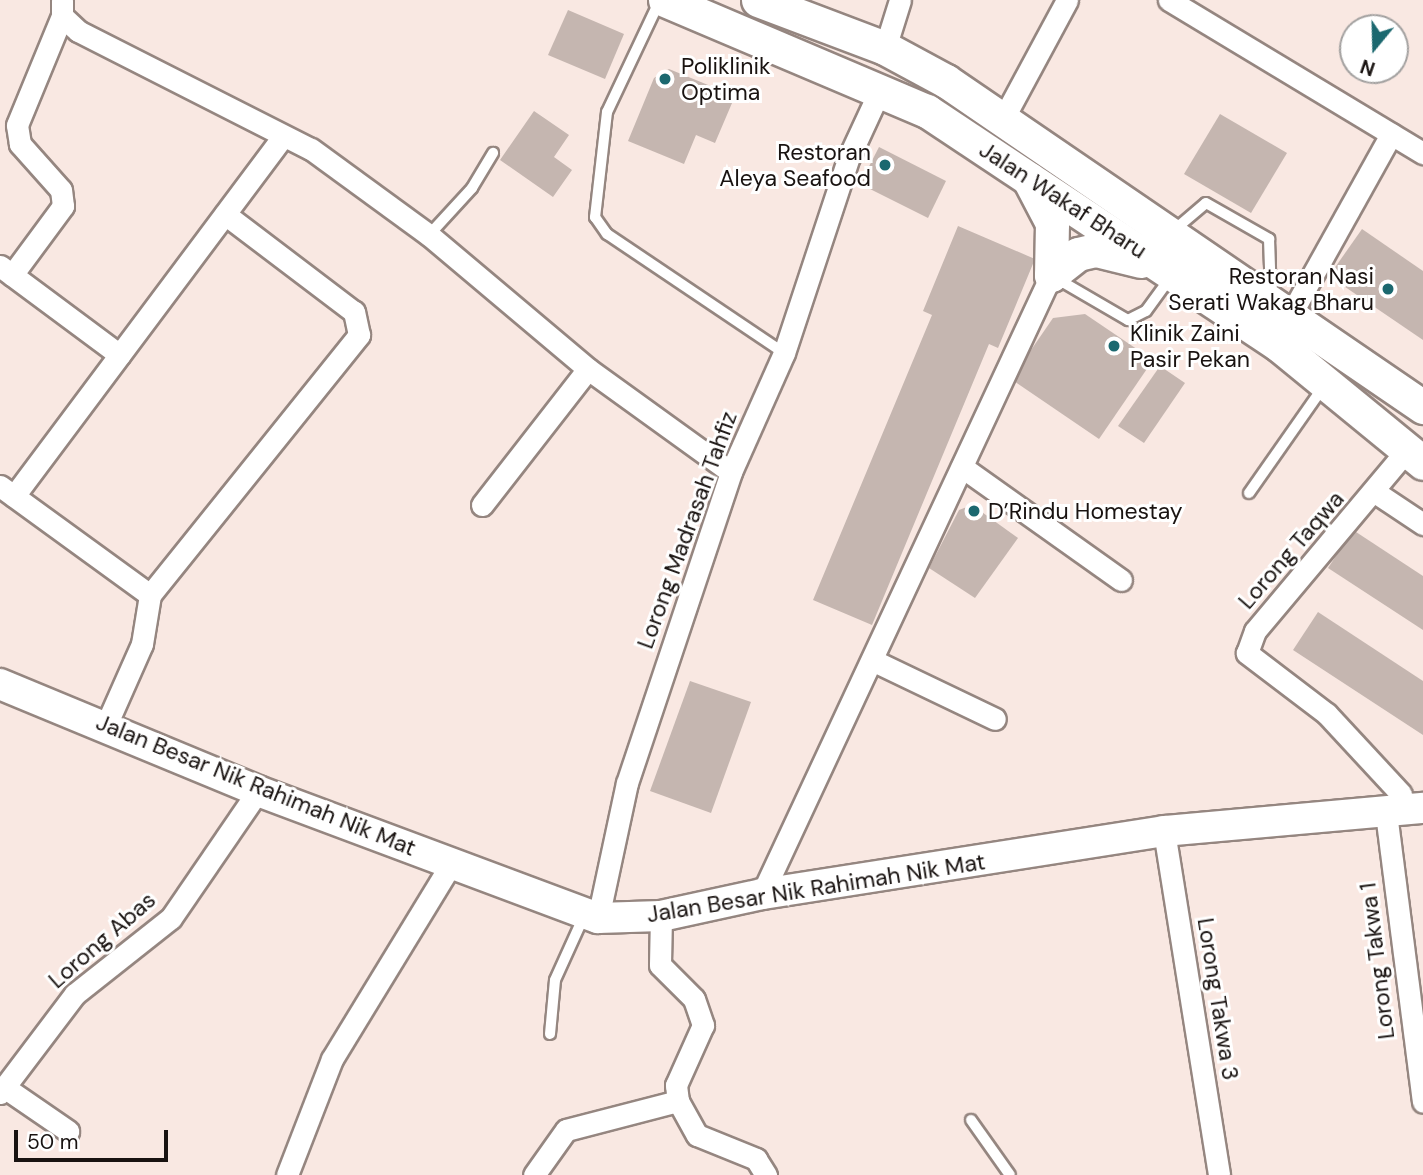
<!DOCTYPE html>
<meta charset="utf-8">
<style>
body{margin:0}
#map{position:relative;width:1423px;height:1175px;overflow:hidden;background:#f9e8e2;font-family:"DM Sans",sans-serif}
div>[style]{position:absolute}
.building>*{inset:0;background:#c5b6b0}
.roads{filter:drop-shadow(2px 0 #958680) drop-shadow(-2px 0 #958680) drop-shadow(0 2px #958680) drop-shadow(0 -2px #958680)}
.lane>*{height:10px;margin:-5px;padding:0 5px;transform-origin:5px;border-radius:5px;background:#fff}
.street>*{height:21px;margin:-10.5px;padding:0 10.5px;transform-origin:10.5px;border-radius:10.5px;background:#fff}
.secondary>*{height:30px;margin:-15px;padding:0 15px;transform-origin:15px;border-radius:15px;background:#fff}
.primary>*{height:33px;margin:-16.5px;padding:0 16.5px;transform-origin:16.5px;border-radius:16.5px;background:#fff}
.dots>*{width:19px;height:19px;translate:-50% -50%;box-sizing:border-box;border:4px solid #fff;border-radius:50%}
span{translate:-50% -50%;white-space:nowrap;text-align:center;line-height:1.15;-webkit-text-stroke:6px #fff;paint-order:stroke}
.poi-label{font-size:23px;color:#191311}
.left{translate:0 -50%;text-align:left}
.right{translate:-100% -50%;text-align:right}
.street-label{font-size:23px;color:#191311}
.north{position:absolute;left:1339px;top:14px;width:70px;height:70px;box-sizing:border-box;background:#fff;border:2px solid #a3a1a0;border-radius:50%;rotate:199deg;font-size:19px;font-weight:700;line-height:28px;text-align:center;color:#191311}
.north::after{content:'';display:block;margin:auto;width:24px;height:32px;background:#1b686f;clip-path:polygon(50% 0,100% 100%,50% 72%,0 100%)}
.scale{position:absolute;left:14px;top:1130px;width:154px;height:32px;box-sizing:border-box;border:4px solid #191311;border-top:0;padding-left:9px;font-size:21px;line-height:24px;white-space:nowrap;color:#191311;-webkit-text-stroke:5px #fff;paint-order:stroke}
</style>
<div id="map">
<div class="building">
<div style="clip-path:polygon(568px 10px,624px 34px,605px 79px,548px 55px)"></div>
<div style="clip-path:polygon(669px 69px,735px 96px,715px 143px,696px 135px,684px 164px,628px 141px,654px 78px)"></div>
<div style="clip-path:polygon(534px 111px,569px 135px,554px 157px,572px 170px,553px 197px,500px 160px)"></div>
<div style="clip-path:polygon(1220px 114px,1287px 153px,1251px 213px,1184px 174px)"></div>
<div style="clip-path:polygon(879px 147px,946px 181px,928px 218px,860px 184px)"></div>
<div style="clip-path:polygon(958px 226px,1035px 259px,998px 348px,989px 344px,872px 625px,813px 600px,932px 315px,923px 311px)"></div>
<div style="clip-path:polygon(1362px 229px,1423px 271px,1423px 340px,1329px 276px)"></div>
<div style="clip-path:polygon(1085px 314px,1153px 360px,1099px 439px,1011px 379px,1053px 318px)"></div>
<div style="clip-path:polygon(1160px 366px,1185px 383px,1144px 443px,1118px 426px)"></div>
<div style="clip-path:polygon(972px 505px,1018px 538px,975px 598px,929px 568px,959px 510px)"></div>
<div style="clip-path:polygon(1353px 530px,1423px 576px,1423px 630px,1328px 568px)"></div>
<div style="clip-path:polygon(1318px 612px,1423px 681px,1423px 735px,1293px 650px)"></div>
<div style="clip-path:polygon(690px 681px,751px 702px,711px 813px,650px 791px)"></div>
</div>
<div class="roads">
<div class="lane">
<div style="left:660px;top:0;width:124px;rotate:115.3deg"></div>
<div style="left:607px;top:112px;width:106px;rotate:96.5deg"></div>
<div style="left:595px;top:217px;width:21px;rotate:55deg"></div>
<div style="left:607px;top:234px;width:213px;rotate:33.9deg"></div>
<div style="left:1173px;top:231px;width:43px;rotate:-40.3deg"></div>
<div style="left:1206px;top:203px;width:73px;rotate:29.7deg"></div>
<div style="left:1269px;top:239px;width:57px;rotate:88deg"></div>
<div style="left:429px;top:235px;width:64px;rotate:-47.5deg"></div>
<div style="left:472px;top:188px;width:41px;rotate:-59deg"></div>
<div style="left:1054px;top:277px;width:86px;rotate:30.2deg"></div>
<div style="left:1128px;top:320px;width:20px;rotate:-27deg"></div>
<div style="left:1146px;top:311px;width:41px;rotate:-54deg"></div>
<div style="left:1249px;top:493px;width:131px;rotate:-55deg"></div>
<div style="left:550px;top:1034px;width:54px;rotate:-84.7deg"></div>
<div style="left:555px;top:980px;width:72px;rotate:-65.6deg"></div>
<div style="left:971px;top:1120px;width:67px;rotate:54.7deg"></div>
</div>
<div class="street">
<div style="left:62px;top:0;width:16px;rotate:90deg"></div>
<div style="left:62px;top:16px;width:22px;rotate:43deg"></div>
<div style="left:78px;top:31px;width:261px;rotate:26.9deg"></div>
<div style="left:311px;top:149px;width:146px;rotate:36.1deg"></div>
<div style="left:429px;top:235px;width:208px;rotate:40.1deg"></div>
<div style="left:588px;top:369px;width:176px;rotate:35.8deg"></div>
<div style="left:1169px;top:0;width:297px;rotate:31.1deg"></div>
<div style="left:885px;top:48px;width:50px;rotate:-72.6deg"></div>
<div style="left:1003px;top:119px;width:135px;rotate:-61.7deg"></div>
<div style="left:0;top:266px;width:149px;rotate:36.6deg"></div>
<div style="left:12px;top:275px;width:86px;rotate:-53.5deg"></div>
<div style="left:63px;top:206px;width:16px;rotate:-97deg"></div>
<div style="left:61px;top:190px;width:62px;rotate:-131.7deg"></div>
<div style="left:20px;top:144px;width:19px;rotate:-99deg"></div>
<div style="left:17px;top:125px;width:118px;rotate:-67.6deg"></div>
<div style="left:1291px;top:314px;width:206px;rotate:-60.9deg"></div>
<div style="left:962px;top:467px;width:195px;rotate:35.4deg"></div>
<div style="left:0;top:486px;width:185px;rotate:36deg"></div>
<div style="left:150px;top:595px;width:50px;rotate:99.3deg"></div>
<div style="left:142px;top:644px;width:86px;rotate:113.9deg"></div>
<div style="left:1375px;top:492px;width:58px;rotate:33.7deg"></div>
<div style="left:14px;top:496px;width:447px;rotate:-53.2deg"></div>
<div style="left:482px;top:505px;width:172px;rotate:-52.1deg"></div>
<div style="left:150px;top:595px;width:334px;rotate:-51.2deg"></div>
<div style="left:359px;top:335px;width:24px;rotate:-102deg"></div>
<div style="left:354px;top:312px;width:162px;rotate:-142.8deg"></div>
<div style="left:872px;top:660px;width:136px;rotate:25.6deg"></div>
<div style="left:1401px;top:794px;width:109px;rotate:-132.8deg"></div>
<div style="left:1327px;top:714px;width:101px;rotate:-142.7deg"></div>
<div style="left:1247px;top:653px;width:23px;rotate:-70deg"></div>
<div style="left:1255px;top:631px;width:236px;rotate:-50deg"></div>
<div style="left:1386px;top:813px;width:291px;rotate:82.7deg"></div>
<div style="left:1164px;top:831px;width:348px;rotate:80.9deg"></div>
<div style="left:762px;top:894px;width:683px;rotate:-64.97deg"></div>
<div style="left:661px;top:916px;width:49px;rotate:91.2deg"></div>
<div style="left:660px;top:965px;width:48px;rotate:45deg"></div>
<div style="left:694px;top:999px;width:28px;rotate:71deg"></div>
<div style="left:703px;top:1025px;width:66px;rotate:114.2deg"></div>
<div style="left:676px;top:1085px;width:16px;rotate:83deg"></div>
<div style="left:678px;top:1101px;width:39px;rotate:61deg"></div>
<div style="left:697px;top:1135px;width:64px;rotate:22.1deg"></div>
<div style="left:756px;top:1159px;width:19px;rotate:58deg"></div>
<div style="left:598px;top:918px;width:138px;rotate:-77.9deg"></div>
<div style="left:627px;top:783px;width:328px;rotate:-71.5deg"></div>
<div style="left:731px;top:472px;width:130px;rotate:-66deg"></div>
<div style="left:784px;top:353px;width:206px;rotate:-71.7deg"></div>
<div style="left:849px;top:157px;width:74px;rotate:-65.2deg"></div>
<div style="left:4px;top:1087px;width:78px;rotate:34.5deg"></div>
<div style="left:0;top:1093px;width:124px;rotate:-52.9deg"></div>
<div style="left:75px;top:994px;width:122px;rotate:-38.4deg"></div>
<div style="left:171px;top:918px;width:154px;rotate:-55.6deg"></div>
<div style="left:287px;top:1175px;width:124px;rotate:-68.8deg"></div>
<div style="left:332px;top:1059px;width:228px;rotate:-58.6deg"></div>
<div style="left:534px;top:1175px;width:55px;rotate:-54.6deg"></div>
<div style="left:566px;top:1130px;width:116px;rotate:-14.5deg"></div>
</div>
<div class="secondary">
<div style="left:0;top:684px;width:279px;rotate:22.5deg"></div>
<div style="left:258px;top:791px;width:363px;rotate:20.5deg"></div>
<div style="left:598px;top:918px;width:63px;rotate:-1.8deg"></div>
<div style="left:661px;top:916px;width:103px;rotate:-12.3deg"></div>
<div style="left:762px;top:894px;width:407px;rotate:-8.9deg"></div>
<div style="left:1164px;top:831px;width:260px;rotate:-5.1deg"></div>
</div>
<div class="primary">
<div style="left:665px;top:0;width:285px;rotate:23deg"></div>
<div style="left:927px;top:111px;width:423px;rotate:33.6deg"></div>
<div style="left:1279px;top:345px;width:186px;rotate:39.3deg"></div>
<div style="left:758px;top:0;width:136px;rotate:20.7deg"></div>
<div style="left:885px;top:48px;width:69px;rotate:28.4deg"></div>
<div style="left:946px;top:81px;width:578px;rotate:34.35deg"></div>
<div style="left:1029px;top:179px;width:50px;rotate:62.4deg"></div>
<div style="left:1052px;top:223px;width:52px;rotate:91.1deg"></div>
<div style="left:1051px;top:275px;width:34px;rotate:-38deg"></div>
<div style="left:1078px;top:254px;width:18px;rotate:-13deg"></div>
<div style="left:1096px;top:250px;width:46px;rotate:13.7deg"></div>
</div>
</div>
<div class="dots">
<div style="left:665px;top:79px;background:#1b686f"></div>
<div style="left:885px;top:165px;background:#1b686f"></div>
<div style="left:1388px;top:289px;background:#1b686f"></div>
<div style="left:1114px;top:346px;background:#1b686f"></div>
<div style="left:974px;top:511px;background:#1b686f"></div>
</div>
<div class="poi-label">
<span class="left" style="left:681px;top:79px">Poliklinik<br>Optima</span>
<span class="right" style="left:871px;top:165px">Restoran<br>Aleya Seafood</span>
<span class="right" style="left:1374px;top:289px">Restoran Nasi<br>Serati Wakag Bharu</span>
<span class="left" style="left:1130px;top:346px">Klinik Zaini<br>Pasir Pekan</span>
<span class="left" style="left:988px;top:511px">D’Rindu Homestay</span>
</div>
<div class="street-label">
<span style="left:1063px;top:200px;rotate:33deg">Jalan Wakaf Bharu</span>
<span style="left:687px;top:530px;rotate:-70deg">Lorong Madrasah Tahfiz</span>
<span style="left:1291px;top:550px;rotate:-49deg">Lorong Taqwa</span>
<span style="left:256px;top:785px;rotate:22deg">Jalan Besar Nik Rahimah Nik Mat</span>
<span style="left:816px;top:888px;rotate:-9deg">Jalan Besar Nik Rahimah Nik Mat</span>
<span style="left:102px;top:940px;rotate:-41deg">Lorong Abas</span>
<span style="left:1377px;top:961px;rotate:-97deg">Lorong Takwa 1</span>
<span style="left:1218px;top:999px;rotate:81deg">Lorong Takwa 3</span>
</div>
<div class="north">N</div>
<div class="scale">50 m</div>
</div>
